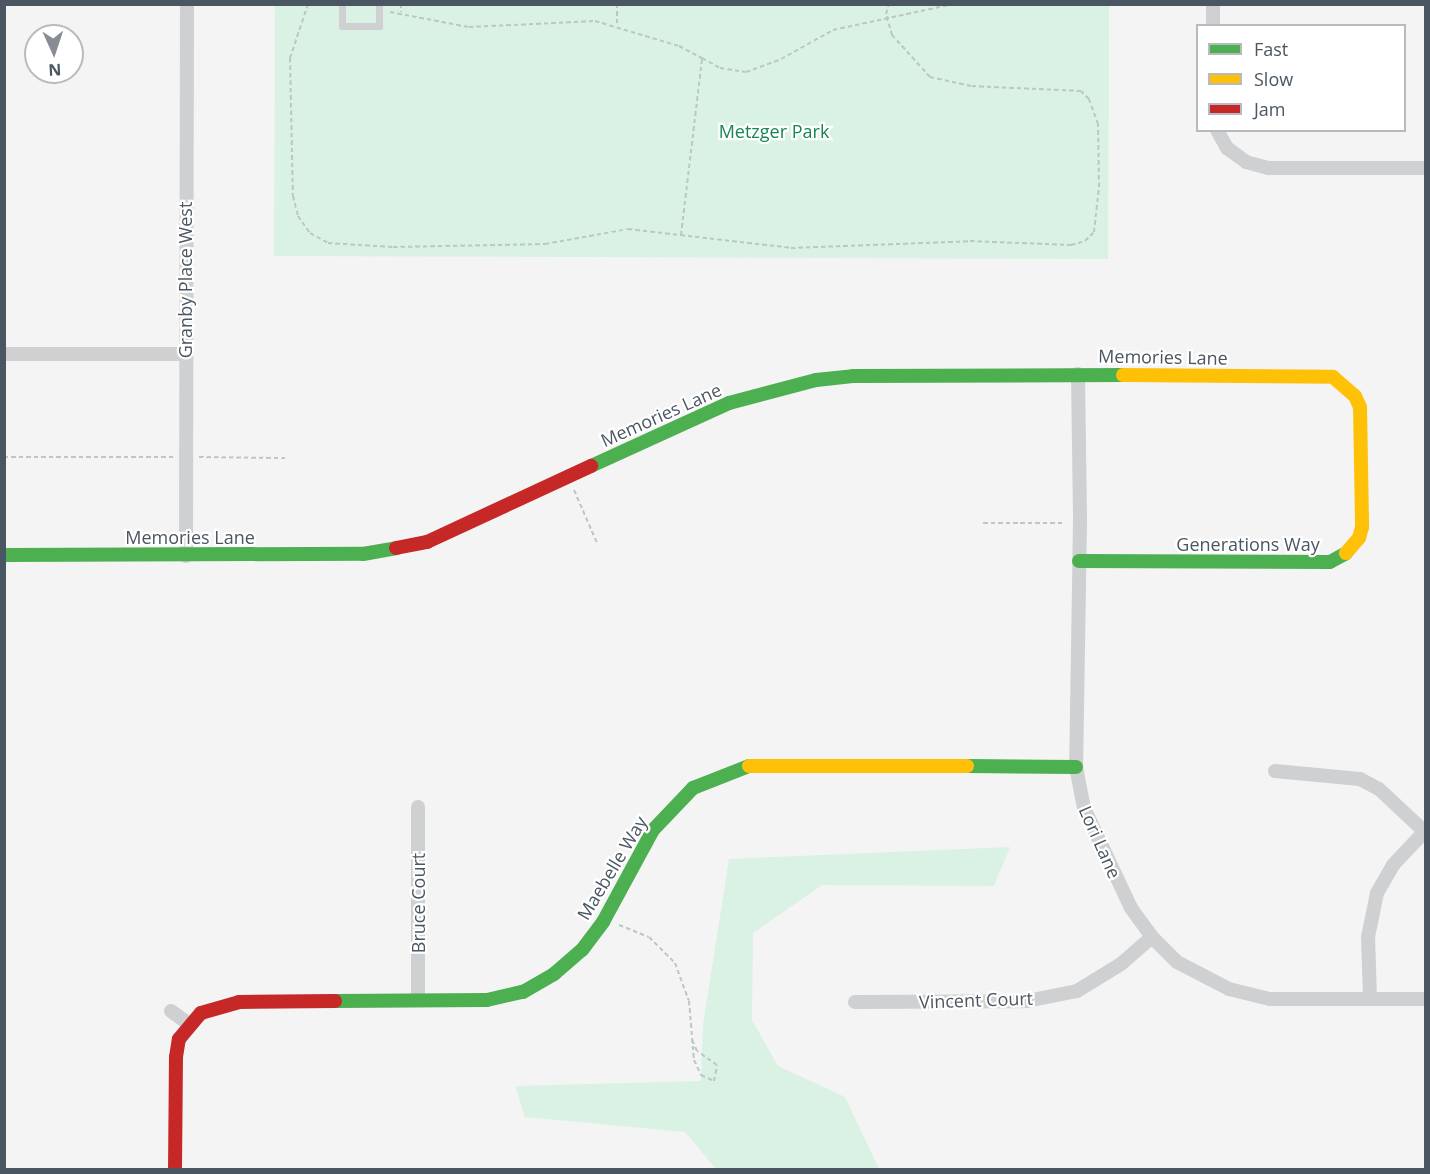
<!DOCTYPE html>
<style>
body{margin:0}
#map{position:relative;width:1430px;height:1174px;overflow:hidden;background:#f4f4f4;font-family:"Open Sans",sans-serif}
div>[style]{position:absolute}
.green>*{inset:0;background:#d9f2e3}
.path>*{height:2px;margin-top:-1px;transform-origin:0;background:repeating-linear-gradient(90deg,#bcc7c4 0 4.5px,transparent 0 7.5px)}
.lane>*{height:7px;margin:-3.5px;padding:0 3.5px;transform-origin:3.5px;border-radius:3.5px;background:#ced0d2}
.street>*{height:14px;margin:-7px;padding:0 7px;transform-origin:7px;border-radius:7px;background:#ced0d2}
.fast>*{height:14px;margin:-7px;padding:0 7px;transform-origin:7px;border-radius:7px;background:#4caf50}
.slow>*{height:14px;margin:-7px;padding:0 7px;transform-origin:7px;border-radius:7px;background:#ffc107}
.jam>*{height:14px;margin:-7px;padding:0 7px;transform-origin:7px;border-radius:7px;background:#c62828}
span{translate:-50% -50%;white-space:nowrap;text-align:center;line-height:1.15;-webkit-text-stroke:4.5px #fff;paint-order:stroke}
.park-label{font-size:18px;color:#17864f}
.street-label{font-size:18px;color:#4a5661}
.frame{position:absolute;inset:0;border:6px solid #4a5661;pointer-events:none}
.legend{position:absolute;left:1196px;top:24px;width:210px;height:108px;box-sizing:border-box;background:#fff;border:2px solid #b7bbc0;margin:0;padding:8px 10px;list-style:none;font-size:18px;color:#4a5661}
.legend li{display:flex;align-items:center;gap:12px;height:30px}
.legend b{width:30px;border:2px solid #b7bbc0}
.north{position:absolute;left:24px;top:24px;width:60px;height:60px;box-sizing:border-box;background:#fff;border:2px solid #b7bbc0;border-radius:50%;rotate:177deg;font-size:16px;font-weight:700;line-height:24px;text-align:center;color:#4a5661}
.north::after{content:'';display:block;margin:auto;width:21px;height:27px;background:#868d94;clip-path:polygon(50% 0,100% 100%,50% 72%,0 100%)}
</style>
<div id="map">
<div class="green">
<div style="clip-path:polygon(275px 5px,1109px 5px,1108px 259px,274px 256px)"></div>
<div style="clip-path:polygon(1010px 847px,994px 886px,822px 885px,753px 933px,752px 1020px,778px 1066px,845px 1097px,879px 1169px,716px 1169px,685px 1132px,525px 1117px,515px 1086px,701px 1081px,703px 1025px,729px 859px)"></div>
</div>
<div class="path">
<div style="left:308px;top:4px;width:57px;rotate:108.4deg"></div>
<div style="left:290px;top:58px;width:138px;rotate:88.8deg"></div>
<div style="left:293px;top:196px;width:21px;rotate:76deg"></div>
<div style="left:298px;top:216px;width:21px;rotate:55deg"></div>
<div style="left:310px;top:233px;width:21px;rotate:29deg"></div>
<div style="left:328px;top:243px;width:65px;rotate:3.5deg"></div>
<div style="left:393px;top:247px;width:152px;rotate:-1.1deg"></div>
<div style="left:545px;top:244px;width:84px;rotate:-10.2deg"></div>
<div style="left:628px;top:229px;width:164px;rotate:6.6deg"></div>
<div style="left:791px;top:248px;width:179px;rotate:-2.2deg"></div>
<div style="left:970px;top:241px;width:101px;rotate:2.3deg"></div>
<div style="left:1071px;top:245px;width:15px;rotate:-16deg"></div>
<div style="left:1085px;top:241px;width:13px;rotate:-45deg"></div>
<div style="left:1094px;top:232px;width:45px;rotate:-83.7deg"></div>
<div style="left:1099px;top:187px;width:63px;rotate:-90.9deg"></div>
<div style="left:1098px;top:124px;width:27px;rotate:-110deg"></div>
<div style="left:1089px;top:99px;width:11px;rotate:-135deg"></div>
<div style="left:1081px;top:91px;width:110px;rotate:-177.4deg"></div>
<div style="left:971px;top:86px;width:42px;rotate:-167.6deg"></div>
<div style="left:930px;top:77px;width:57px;rotate:-132.1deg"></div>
<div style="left:892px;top:35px;width:22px;rotate:-106deg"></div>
<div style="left:886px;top:14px;width:10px;rotate:-73deg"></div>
<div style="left:401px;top:4px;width:8px;rotate:90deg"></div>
<div style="left:617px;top:4px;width:22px;rotate:90deg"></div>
<div style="left:390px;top:12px;width:80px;rotate:10.8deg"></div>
<div style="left:469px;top:27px;width:126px;rotate:-2.7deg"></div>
<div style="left:595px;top:21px;width:88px;rotate:16.6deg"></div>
<div style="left:679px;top:46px;width:26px;rotate:28deg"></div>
<div style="left:681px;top:235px;width:178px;rotate:-83.2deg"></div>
<div style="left:702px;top:58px;width:21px;rotate:29deg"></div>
<div style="left:720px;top:68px;width:26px;rotate:9deg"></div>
<div style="left:746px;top:72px;width:37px;rotate:-20deg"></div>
<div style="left:781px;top:59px;width:60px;rotate:-29.1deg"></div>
<div style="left:833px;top:30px;width:123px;rotate:-12.2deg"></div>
<div style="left:4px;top:457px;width:169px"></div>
<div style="left:199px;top:457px;width:86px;rotate:0.7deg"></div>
<div style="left:574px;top:490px;width:58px;rotate:66.5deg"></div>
<div style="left:983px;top:523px;width:82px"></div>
<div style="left:619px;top:925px;width:32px;rotate:22deg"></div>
<div style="left:649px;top:937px;width:37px;rotate:45deg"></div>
<div style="left:675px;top:963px;width:40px;rotate:69.8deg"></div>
<div style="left:689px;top:1001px;width:59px;rotate:85.2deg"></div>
<div style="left:694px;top:1060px;width:17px;rotate:65deg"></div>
<div style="left:701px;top:1075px;width:14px;rotate:25deg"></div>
<div style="left:714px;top:1081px;width:16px;rotate:-79deg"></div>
<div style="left:717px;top:1065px;width:24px;rotate:-145deg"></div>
<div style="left:697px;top:1051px;width:12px;rotate:-114deg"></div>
</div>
<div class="lane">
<div style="left:342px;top:4px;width:22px;rotate:90deg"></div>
<div style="left:342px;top:26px;width:37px"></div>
<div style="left:379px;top:26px;width:22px;rotate:-90deg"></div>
</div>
<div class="street">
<div style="left:1213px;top:4px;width:22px;rotate:90deg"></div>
<div style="left:1217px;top:130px;width:21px;rotate:61deg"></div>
<div style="left:1227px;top:148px;width:24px;rotate:36deg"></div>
<div style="left:1246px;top:162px;width:24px;rotate:15deg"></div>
<div style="left:1269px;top:168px;width:157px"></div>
<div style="left:4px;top:354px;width:180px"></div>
<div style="left:1078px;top:374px;width:147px;rotate:89.2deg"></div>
<div style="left:1080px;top:521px;width:246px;rotate:90.9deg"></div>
<div style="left:1076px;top:767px;width:42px;rotate:79deg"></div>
<div style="left:1084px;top:808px;width:110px;rotate:64.8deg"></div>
<div style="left:1131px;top:908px;width:36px;rotate:54deg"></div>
<div style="left:1152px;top:937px;width:35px;rotate:45deg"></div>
<div style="left:1177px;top:962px;width:59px;rotate:27.4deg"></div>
<div style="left:1229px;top:989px;width:42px;rotate:13.7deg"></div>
<div style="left:1270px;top:999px;width:156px"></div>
<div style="left:186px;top:556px;width:552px;rotate:-89.9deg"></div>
<div style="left:1275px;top:771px;width:85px;rotate:5.4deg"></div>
<div style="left:1360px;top:779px;width:21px;rotate:28deg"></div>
<div style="left:1379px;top:789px;width:62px;rotate:43deg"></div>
<div style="left:1370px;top:999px;width:62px;rotate:-91.8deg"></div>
<div style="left:1368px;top:937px;width:45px;rotate:-78.4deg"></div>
<div style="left:1377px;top:893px;width:32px;rotate:-60deg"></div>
<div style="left:1393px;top:865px;width:48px;rotate:-46.7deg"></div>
<div style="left:418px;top:1000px;width:193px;rotate:-90deg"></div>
<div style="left:855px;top:1002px;width:172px;rotate:-0.3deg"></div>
<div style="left:1027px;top:1001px;width:51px;rotate:-11.3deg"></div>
<div style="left:1077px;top:991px;width:52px;rotate:-31.5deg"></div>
<div style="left:1121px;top:964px;width:41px;rotate:-41.1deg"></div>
<div style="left:171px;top:1011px;width:24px;rotate:36deg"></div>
</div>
<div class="fast">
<div style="left:591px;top:466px;width:152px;rotate:-24.5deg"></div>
<div style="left:729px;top:403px;width:90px;rotate:-14.8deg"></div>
<div style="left:816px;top:380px;width:37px;rotate:-6deg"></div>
<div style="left:853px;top:376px;width:270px;rotate:-0.2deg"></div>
<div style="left:4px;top:555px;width:359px;rotate:-0.2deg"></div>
<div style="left:363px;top:554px;width:34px;rotate:-10deg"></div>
<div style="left:1079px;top:561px;width:251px;rotate:0.2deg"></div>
<div style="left:1330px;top:562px;width:18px;rotate:-29deg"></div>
<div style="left:967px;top:766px;width:109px;rotate:0.5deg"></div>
<div style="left:335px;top:1001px;width:152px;rotate:-0.4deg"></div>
<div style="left:487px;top:1000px;width:37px;rotate:-13deg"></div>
<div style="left:523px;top:992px;width:36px;rotate:-30deg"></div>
<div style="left:554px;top:974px;width:37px;rotate:-41deg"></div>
<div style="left:582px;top:950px;width:35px;rotate:-53deg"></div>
<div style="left:603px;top:922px;width:105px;rotate:-61.5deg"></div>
<div style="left:653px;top:830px;width:58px;rotate:-46.4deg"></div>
<div style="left:693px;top:788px;width:60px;rotate:-21.4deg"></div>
</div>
<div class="slow">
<div style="left:1123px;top:375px;width:210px;rotate:0.5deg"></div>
<div style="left:1333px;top:377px;width:29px;rotate:41deg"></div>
<div style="left:1355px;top:396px;width:12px;rotate:66deg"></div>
<div style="left:1360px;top:407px;width:120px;rotate:89deg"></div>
<div style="left:1362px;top:527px;width:11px;rotate:105deg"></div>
<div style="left:1359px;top:538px;width:20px;rotate:131deg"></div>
<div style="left:749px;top:766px;width:218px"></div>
</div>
<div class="jam">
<div style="left:396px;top:548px;width:32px;rotate:-11deg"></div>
<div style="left:427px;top:542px;width:181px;rotate:-24.9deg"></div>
<div style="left:175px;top:1170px;width:113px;rotate:-89.5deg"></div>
<div style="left:176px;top:1057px;width:18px;rotate:-81deg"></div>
<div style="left:179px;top:1039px;width:34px;rotate:-50deg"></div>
<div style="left:201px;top:1013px;width:40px;rotate:-16deg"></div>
<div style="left:239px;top:1002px;width:96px;rotate:-0.6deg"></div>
</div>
<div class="park-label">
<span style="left:774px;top:131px">Metzger Park</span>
</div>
<div class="street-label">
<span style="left:185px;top:280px;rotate:-90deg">Granby Place West</span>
<span style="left:1163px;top:357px;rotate:1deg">Memories Lane</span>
<span style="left:661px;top:415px;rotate:-24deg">Memories Lane</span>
<span style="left:190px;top:537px">Memories Lane</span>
<span style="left:1248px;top:544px">Generations Way</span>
<span style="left:1100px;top:842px;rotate:66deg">Lori Lane</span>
<span style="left:612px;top:868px;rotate:-59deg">Maebelle Way</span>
<span style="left:418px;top:903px;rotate:-90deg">Bruce Court</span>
<span style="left:976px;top:1000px;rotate:-2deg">Vincent Court</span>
</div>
<div class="frame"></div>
<ul class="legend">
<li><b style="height:8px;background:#4caf50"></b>Fast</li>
<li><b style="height:8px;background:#ffc107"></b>Slow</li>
<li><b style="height:8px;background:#c62828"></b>Jam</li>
</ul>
<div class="north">N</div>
</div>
